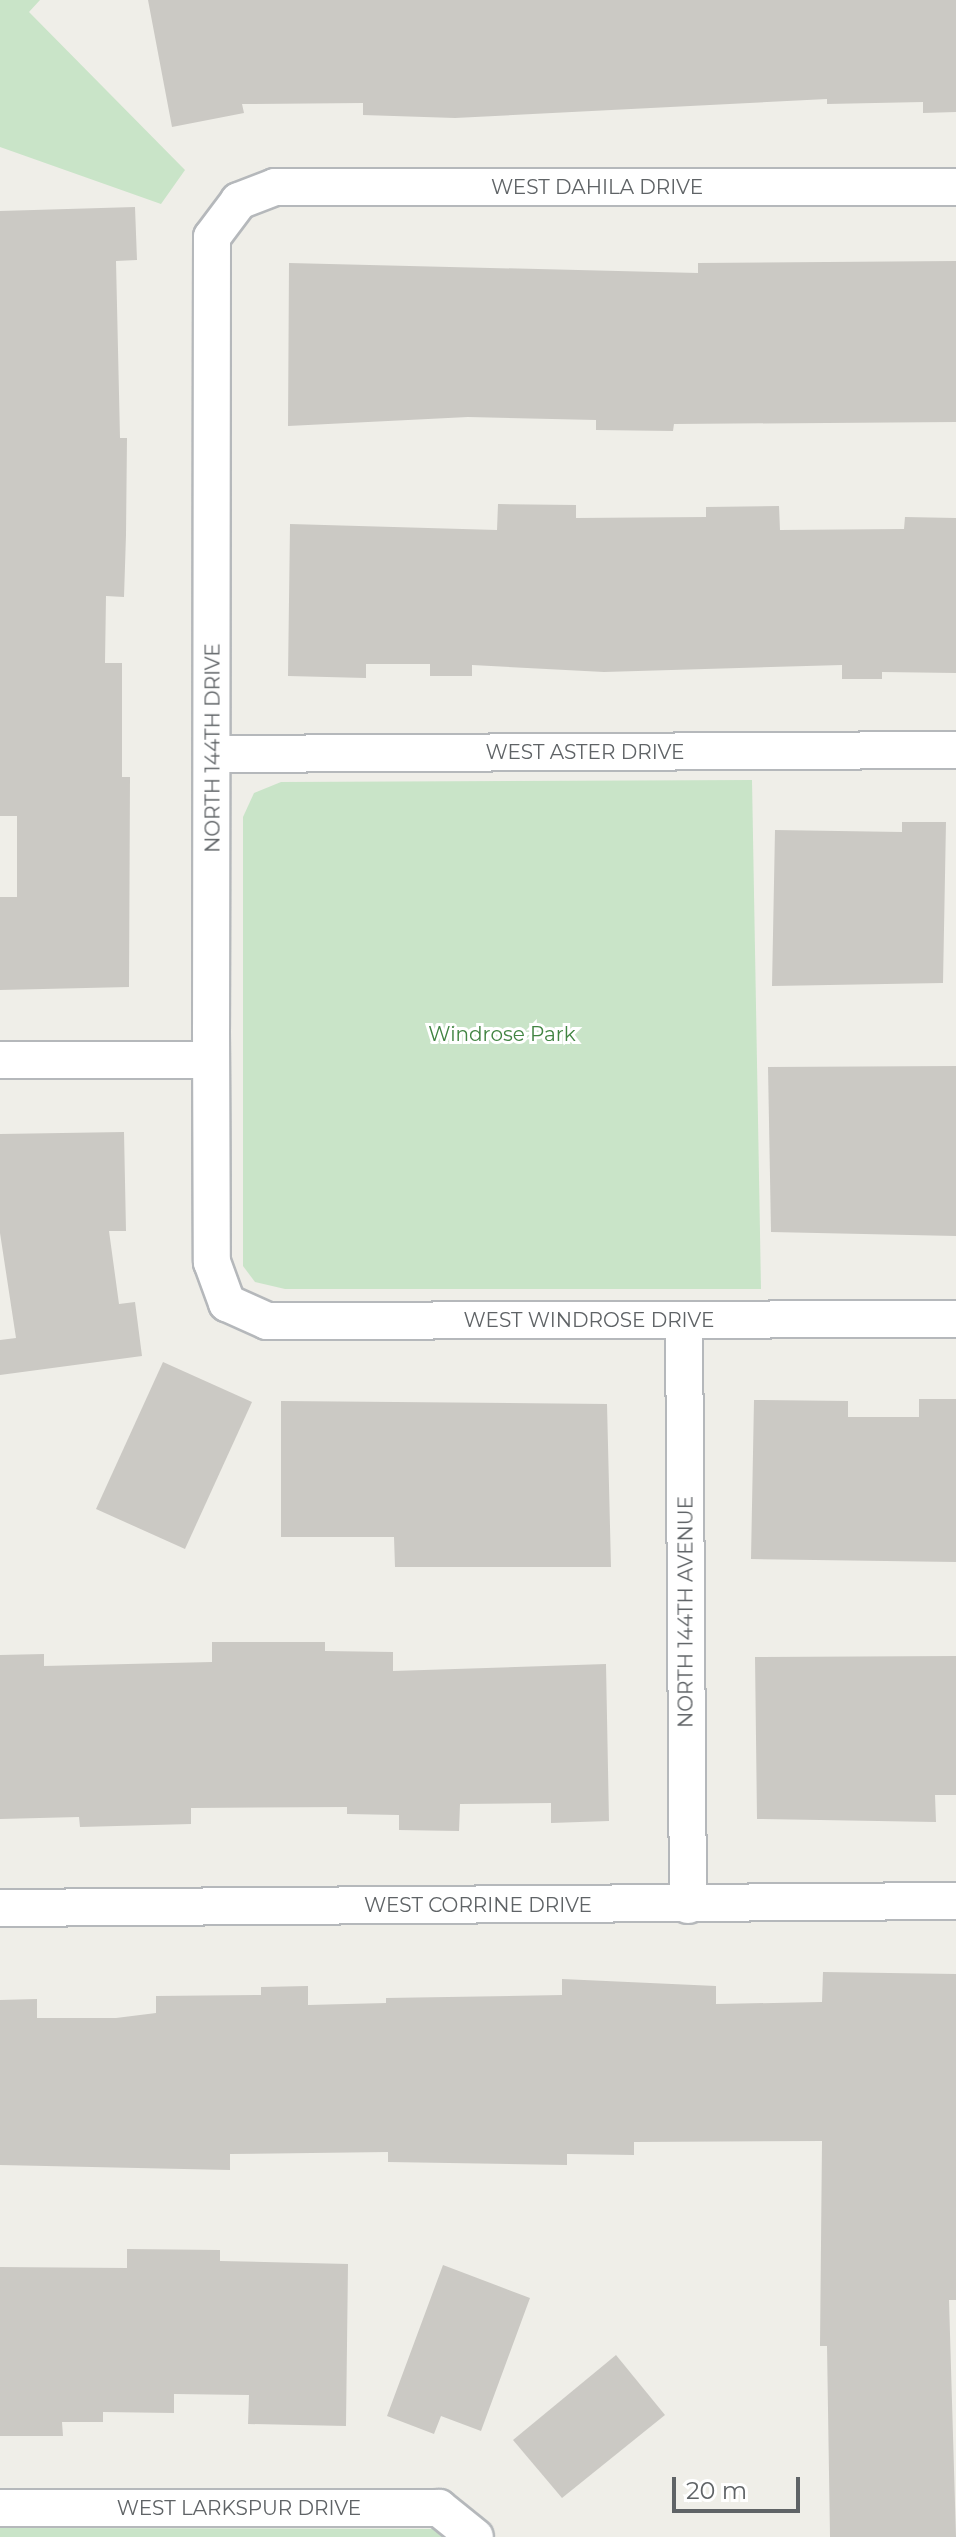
<!DOCTYPE html>
<style>
body{margin:0}
#map{position:relative;width:956px;height:2537px;overflow:hidden;background:#efeee8;font-family:Montserrat,sans-serif}
div>[style]{position:absolute}
.green>*{inset:0;background:#c9e4c8}
.building>*{inset:0;background:#cbc9c4}
.roads{filter:drop-shadow(2px 0 #b5b8bb) drop-shadow(-2px 0 #b5b8bb) drop-shadow(0 2px #b5b8bb) drop-shadow(0 -2px #b5b8bb)}
.minor>*{height:36px;margin:-18px;padding:0 18px;transform-origin:18px;border-radius:18px;background:#fff}
span{translate:-50% -50%;white-space:nowrap;text-align:center;line-height:1.15;-webkit-text-stroke:6px #fff;paint-order:stroke}
.street-label{font-size:20px;color:#5f6366}
.park-label{font-size:20px;color:#418442}
.scale{position:absolute;left:672px;top:2477px;width:128px;height:36px;box-sizing:border-box;border:4px solid #5f6366;border-top:0;padding-left:10px;font-size:24px;line-height:28px;white-space:nowrap;color:#5f6366;-webkit-text-stroke:6px #fff;paint-order:stroke}
</style>
<div id="map">
<div class="green">
<div style="clip-path:polygon(0 0,40px 0,29px 12px,185px 170px,161px 204px,0 147px)"></div>
<div style="clip-path:polygon(752px 780px,761px 1289px,285px 1289px,255px 1282px,243px 1266px,243px 817px,254px 793px,281px 782px)"></div>
<div style="clip-path:polygon(0 2528px,448px 2529px,455px 2537px,0 2537px)"></div>
</div>
<div class="building">
<div style="clip-path:polygon(148px 0,956px 0,956px 112px,923px 113px,923px 102px,827px 104px,827px 99px,455px 118px,363px 115px,363px 103px,242px 104px,244px 113px,172px 127px)"></div>
<div style="clip-path:polygon(135px 207px,137px 260px,116px 261px,120px 438px,127px 438px,126px 535px,124px 597px,106px 596px,105px 663px,122px 663px,122px 777px,130px 777px,129px 987px,0 990px,0 897px,17px 897px,17px 816px,0 816px,0 211px)"></div>
<div style="clip-path:polygon(956px 261px,956px 422px,674px 424px,673px 431px,596px 430px,596px 420px,468px 417px,288px 426px,289px 263px,698px 273px,698px 263px)"></div>
<div style="clip-path:polygon(498px 504px,576px 505px,576px 518px,706px 517px,706px 507px,779px 506px,780px 530px,904px 529px,905px 517px,956px 518px,956px 673px,882px 672px,882px 679px,842px 679px,842px 665px,604px 672px,472px 665px,472px 676px,430px 676px,430px 664px,366px 664px,366px 678px,288px 676px,290px 524px,497px 530px)"></div>
<div style="clip-path:polygon(902px 822px,946px 822px,943px 983px,772px 986px,775px 830px,902px 832px)"></div>
<div style="clip-path:polygon(956px 1066px,956px 1236px,771px 1232px,768px 1067px)"></div>
<div style="clip-path:polygon(124px 1132px,126px 1231px,109px 1231px,119px 1304px,135px 1302px,142px 1356px,0 1375px,0 1340px,16px 1338px,0 1233px,0 1134px)"></div>
<div style="clip-path:polygon(163px 1362px,252px 1402px,185px 1549px,96px 1509px)"></div>
<div style="clip-path:polygon(919px 1399px,956px 1399px,956px 1562px,751px 1559px,754px 1400px,848px 1401px,848px 1417px,919px 1417px)"></div>
<div style="clip-path:polygon(281px 1401px,607px 1404px,611px 1567px,395px 1567px,394px 1537px,281px 1537px)"></div>
<div style="clip-path:polygon(212px 1642px,325px 1642px,325px 1651px,393px 1652px,393px 1671px,606px 1664px,609px 1821px,551px 1823px,551px 1803px,460px 1804px,459px 1831px,399px 1830px,399px 1815px,347px 1814px,347px 1807px,191px 1808px,191px 1824px,80px 1827px,79px 1817px,0 1819px,0 1655px,44px 1654px,44px 1666px,212px 1662px)"></div>
<div style="clip-path:polygon(956px 1656px,956px 1795px,935px 1795px,936px 1822px,757px 1819px,755px 1657px)"></div>
<div style="clip-path:polygon(823px 1972px,956px 1974px,956px 2300px,949px 2300px,956px 2537px,830px 2537px,827px 2346px,820px 2346px,822px 2141px,634px 2142px,634px 2155px,567px 2154px,567px 2165px,388px 2162px,388px 2152px,230px 2154px,230px 2170px,0 2165px,0 2000px,37px 1999px,37px 2018px,116px 2018px,156px 2013px,156px 1996px,261px 1995px,261px 1987px,308px 1986px,308px 2005px,386px 2003px,386px 1998px,562px 1995px,562px 1979px,716px 1986px,716px 2004px,822px 2002px)"></div>
<div style="clip-path:polygon(127px 2249px,220px 2250px,220px 2261px,348px 2264px,346px 2426px,248px 2424px,249px 2395px,174px 2394px,174px 2413px,103px 2412px,103px 2422px,62px 2422px,63px 2436px,0 2436px,0 2267px,127px 2268px)"></div>
<div style="clip-path:polygon(443px 2265px,530px 2298px,481px 2431px,441px 2416px,434px 2434px,387px 2416px)"></div>
<div style="clip-path:polygon(616px 2355px,665px 2415px,562px 2498px,513px 2440px)"></div>
</div>
<div class="roads">
<div class="minor">
<div style="left:956px;top:187px;width:681px;rotate:180deg"></div>
<div style="left:275px;top:187px;width:39px;rotate:159deg"></div>
<div style="left:239px;top:201px;width:45px;rotate:126.9deg"></div>
<div style="left:212px;top:237px;width:792px;rotate:90.07deg"></div>
<div style="left:211px;top:1029px;width:233px;rotate:89.8deg"></div>
<div style="left:212px;top:1262px;width:44px;rotate:69.9deg"></div>
<div style="left:227px;top:1303px;width:44px;rotate:24.2deg"></div>
<div style="left:267px;top:1321px;width:689px;rotate:-0.17deg"></div>
<div style="left:214px;top:754px;width:742px;rotate:-0.31deg"></div>
<div style="left:0;top:1060px;width:211px"></div>
<div style="left:684px;top:1320px;width:585px;rotate:89.61deg"></div>
<div style="left:0;top:1908px;width:956px;rotate:-0.42deg"></div>
<div style="left:0;top:2508px;width:439px"></div>
<div style="left:439px;top:2508px;width:46px;rotate:38.9deg"></div>
</div>
</div>
<div class="street-label">
<span style="left:597px;top:187px">WEST DAHILA DRIVE</span>
<span style="left:213px;top:748px;rotate:-90deg">NORTH 144TH DRIVE</span>
<span style="left:585px;top:752px">WEST ASTER DRIVE</span>
<span style="left:589px;top:1320px">WEST WINDROSE DRIVE</span>
<span style="left:686px;top:1612px;rotate:-90deg">NORTH 144TH AVENUE</span>
<span style="left:478px;top:1905px">WEST CORRINE DRIVE</span>
<span style="left:239px;top:2508px">WEST LARKSPUR DRIVE</span>
</div>
<div class="park-label">
<span style="left:502px;top:1034px">Windrose Park</span>
</div>
<div class="scale">20 m</div>
</div>
